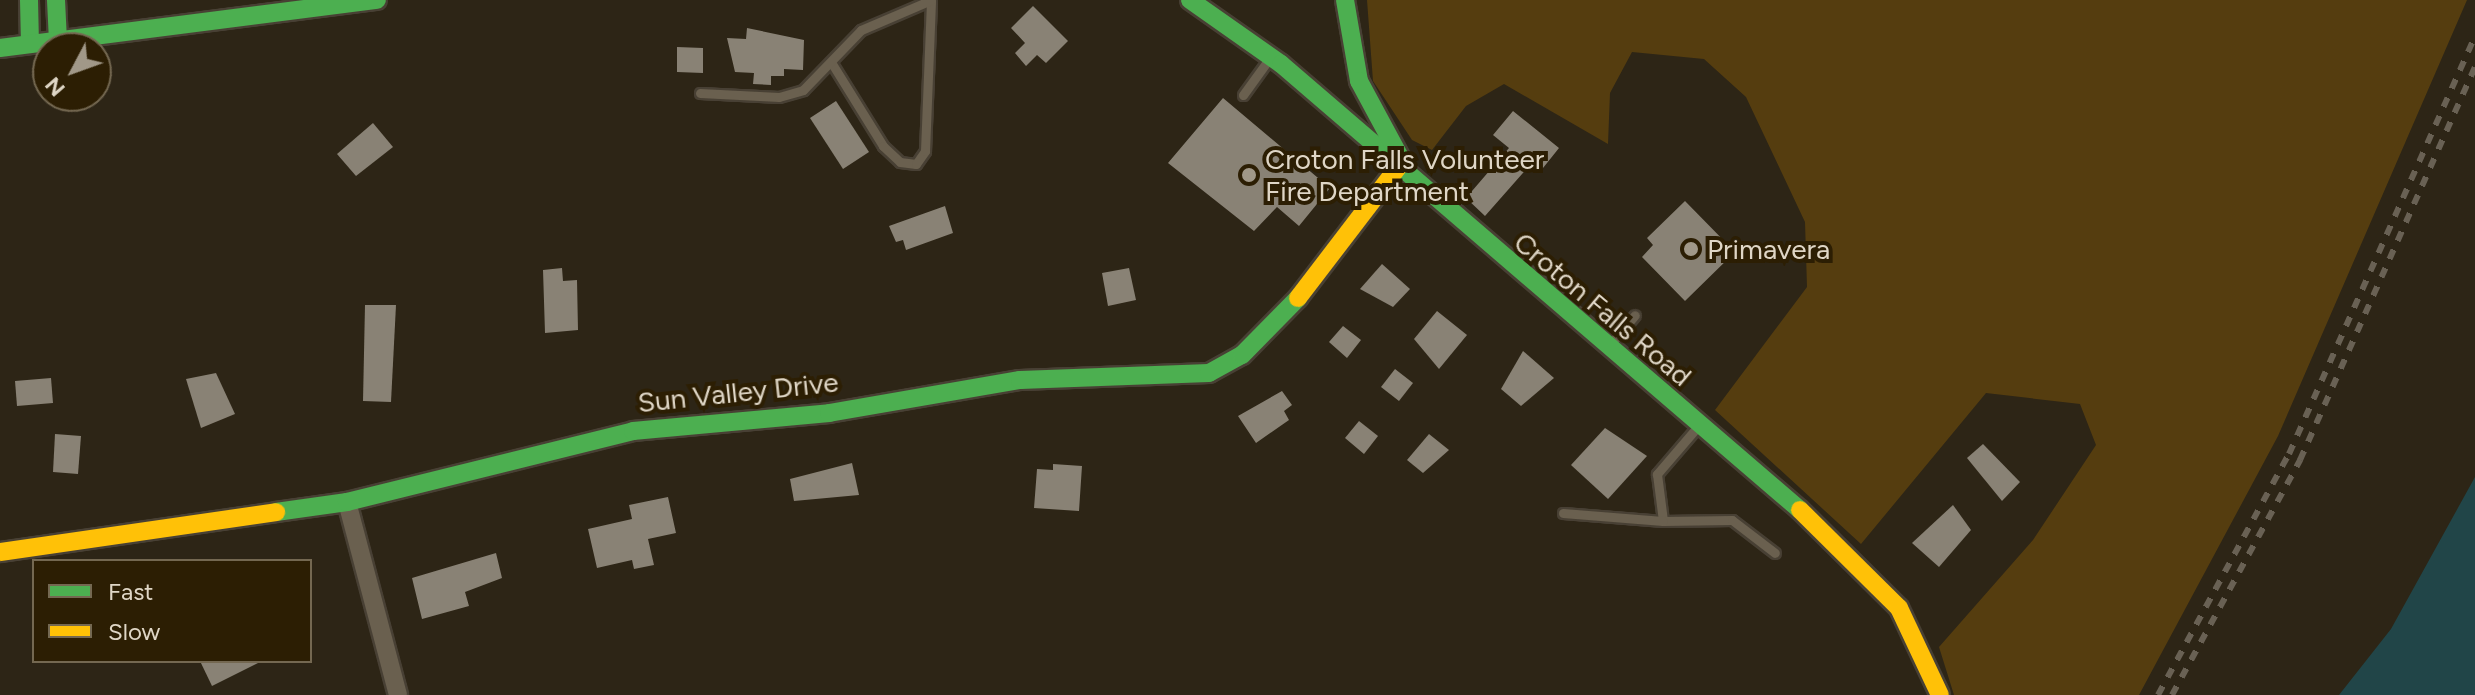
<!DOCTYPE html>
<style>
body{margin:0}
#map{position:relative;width:2475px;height:695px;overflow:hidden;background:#2d2516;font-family:Figtree,sans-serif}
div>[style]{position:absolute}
.green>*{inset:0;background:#553d0f}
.water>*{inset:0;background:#214548}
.building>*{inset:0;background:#898275}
.roads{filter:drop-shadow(2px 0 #484034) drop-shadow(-2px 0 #484034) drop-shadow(0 2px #484034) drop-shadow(0 -2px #484034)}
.lane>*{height:9px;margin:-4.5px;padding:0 4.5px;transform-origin:4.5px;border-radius:4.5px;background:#6a604f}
.street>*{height:18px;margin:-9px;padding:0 9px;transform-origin:9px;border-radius:9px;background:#6a604f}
.fast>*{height:18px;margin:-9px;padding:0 9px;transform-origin:9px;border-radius:9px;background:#4caf50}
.slow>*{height:18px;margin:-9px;padding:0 9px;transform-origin:9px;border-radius:9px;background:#ffc107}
.rail>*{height:6px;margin-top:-3px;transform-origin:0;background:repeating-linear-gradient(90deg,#696154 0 10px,transparent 0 20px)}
.dots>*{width:22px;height:22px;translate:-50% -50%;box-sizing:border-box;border:4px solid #2c1e03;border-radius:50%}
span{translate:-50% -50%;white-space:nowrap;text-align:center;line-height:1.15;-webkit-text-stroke:8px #2c1e03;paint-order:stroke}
.poi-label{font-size:28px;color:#dfd6c6}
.left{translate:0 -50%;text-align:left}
.street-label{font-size:28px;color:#dfd6c6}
.legend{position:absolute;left:32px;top:559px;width:280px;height:104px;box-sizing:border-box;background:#2c1e03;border:2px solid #746851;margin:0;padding:10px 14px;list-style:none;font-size:24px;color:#dfd6c6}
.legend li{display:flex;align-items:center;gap:16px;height:40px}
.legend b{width:40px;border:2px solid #746851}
.north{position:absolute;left:32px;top:32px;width:80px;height:80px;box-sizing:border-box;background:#2c1e03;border:2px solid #746851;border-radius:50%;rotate:229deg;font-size:22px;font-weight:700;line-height:32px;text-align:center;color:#dfd6c6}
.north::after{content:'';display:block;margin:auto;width:28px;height:36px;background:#a19888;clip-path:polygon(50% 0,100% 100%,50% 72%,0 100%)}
</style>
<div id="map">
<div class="green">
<div style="clip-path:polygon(1367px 0,2467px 0,2278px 436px,2139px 695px,1954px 695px,1939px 647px,2033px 540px,2096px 445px,2080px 404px,1986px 393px,1861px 544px,1715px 410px,1807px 287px,1805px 222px,1746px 97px,1704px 59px,1632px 52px,1610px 93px,1608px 144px,1504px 84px,1466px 106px,1432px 150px,1412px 140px,1373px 81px)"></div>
</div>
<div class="water">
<div style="clip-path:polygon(2475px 477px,2475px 695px,2339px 695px,2391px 629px)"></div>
</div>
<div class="building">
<div style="clip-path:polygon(1033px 6px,1068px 41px,1046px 63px,1037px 55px,1026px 66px,1015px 53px,1025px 43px,1011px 28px)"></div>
<div style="clip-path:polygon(747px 28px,804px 40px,803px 70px,784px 69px,784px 76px,771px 76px,771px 85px,753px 84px,754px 73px,735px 72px,727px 38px,746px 39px)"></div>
<div style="clip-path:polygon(677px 47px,703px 48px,703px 73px,677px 72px)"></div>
<div style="clip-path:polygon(1223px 98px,1330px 188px,1299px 226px,1277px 207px,1254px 231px,1168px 163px)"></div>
<div style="clip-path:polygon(836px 101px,869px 152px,843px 169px,810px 118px)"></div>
<div style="clip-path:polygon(1513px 111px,1559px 148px,1539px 173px,1530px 165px,1485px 216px,1466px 198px,1509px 148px,1493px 135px)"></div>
<div style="clip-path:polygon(373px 123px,393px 147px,356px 176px,337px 154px)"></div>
<div style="clip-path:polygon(1685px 201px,1735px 252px,1685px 301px,1642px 257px,1653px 245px,1647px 238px)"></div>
<div style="clip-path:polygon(945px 206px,953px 233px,906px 250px,903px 240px,896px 242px,889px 226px)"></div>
<div style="clip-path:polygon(1382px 264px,1410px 289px,1393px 307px,1360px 289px)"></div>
<div style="clip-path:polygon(562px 268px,563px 281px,577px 280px,578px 330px,545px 333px,543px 270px)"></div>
<div style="clip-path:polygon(1129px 268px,1136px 300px,1108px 306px,1102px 273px)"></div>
<div style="clip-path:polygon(365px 305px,396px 305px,391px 402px,363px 401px)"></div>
<div style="clip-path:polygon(1437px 311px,1467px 335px,1439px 369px,1414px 339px)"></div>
<div style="clip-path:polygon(1343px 326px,1361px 340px,1347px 358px,1329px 342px)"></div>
<div style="clip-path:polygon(1523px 351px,1554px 378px,1521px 406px,1501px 389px)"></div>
<div style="clip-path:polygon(1395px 369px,1413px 383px,1399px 401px,1381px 387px)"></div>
<div style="clip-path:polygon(216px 373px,235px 414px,201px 428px,186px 379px)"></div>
<div style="clip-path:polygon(51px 378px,53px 403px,17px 406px,15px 381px)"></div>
<div style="clip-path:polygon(1282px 391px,1292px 405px,1284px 411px,1289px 420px,1256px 443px,1238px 416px)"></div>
<div style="clip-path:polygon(1359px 421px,1378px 436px,1364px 454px,1345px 438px)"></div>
<div style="clip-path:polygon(1605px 428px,1647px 456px,1608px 499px,1571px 465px)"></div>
<div style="clip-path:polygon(55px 434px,81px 436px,78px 474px,53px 472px)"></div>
<div style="clip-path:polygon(1429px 434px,1449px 450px,1423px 473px,1407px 460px)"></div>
<div style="clip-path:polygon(1983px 444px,2020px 482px,2002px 501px,1967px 458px)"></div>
<div style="clip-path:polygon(852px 463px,859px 495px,794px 501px,790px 479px)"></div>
<div style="clip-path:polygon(1053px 464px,1082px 466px,1079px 511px,1034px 508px,1037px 469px,1053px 470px)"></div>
<div style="clip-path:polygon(668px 497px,676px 533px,648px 539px,654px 565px,634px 569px,632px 560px,597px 568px,588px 529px,632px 519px,629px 505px)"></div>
<div style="clip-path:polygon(1953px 505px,1971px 530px,1939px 567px,1912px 543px)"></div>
<div style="clip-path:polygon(496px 553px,502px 578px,465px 592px,469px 606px,422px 619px,412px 578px)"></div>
<div style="clip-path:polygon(200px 661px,262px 661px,212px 686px)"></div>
</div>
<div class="roads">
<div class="lane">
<div style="left:831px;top:62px;width:99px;rotate:58.2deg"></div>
<div style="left:883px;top:146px;width:23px;rotate:43deg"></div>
<div style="left:900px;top:162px;width:16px;rotate:7deg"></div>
<div style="left:916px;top:164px;width:16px;rotate:-55deg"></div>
<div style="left:925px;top:151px;width:150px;rotate:-87.7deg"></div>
<div style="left:700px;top:93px;width:79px;rotate:2.9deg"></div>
<div style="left:779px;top:97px;width:25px;rotate:-16deg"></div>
<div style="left:803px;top:90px;width:83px;rotate:-46deg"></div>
<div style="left:861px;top:30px;width:76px;rotate:-23.2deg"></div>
<div style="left:1243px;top:95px;width:44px;rotate:-54.2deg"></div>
<div style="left:1609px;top:346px;width:40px;rotate:-50deg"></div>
<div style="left:1699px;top:425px;width:65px;rotate:130.6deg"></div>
<div style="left:1657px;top:474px;width:47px;rotate:82.7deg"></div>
<div style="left:1663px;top:521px;width:69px;rotate:-0.8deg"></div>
<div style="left:1732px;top:520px;width:54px;rotate:37.5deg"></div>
<div style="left:1563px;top:513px;width:100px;rotate:4.6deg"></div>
</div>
<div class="street">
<div style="left:347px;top:502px;width:200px;rotate:75.2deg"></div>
</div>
<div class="fast">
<div style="left:29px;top:0;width:44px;rotate:88.7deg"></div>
<div style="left:56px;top:0;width:41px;rotate:87.2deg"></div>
<div style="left:1190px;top:0;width:111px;rotate:35.1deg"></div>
<div style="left:1281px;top:64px;width:684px;rotate:40.67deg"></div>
<div style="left:1345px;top:0;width:82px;rotate:80.2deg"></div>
<div style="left:1359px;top:81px;width:89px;rotate:61.7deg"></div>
<div style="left:0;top:48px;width:380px;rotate:-7.3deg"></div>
<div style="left:276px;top:512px;width:72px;rotate:-8deg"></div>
<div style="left:347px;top:502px;width:295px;rotate:-13.9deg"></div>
<div style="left:633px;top:431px;width:197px;rotate:-5.2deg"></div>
<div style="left:829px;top:413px;width:194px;rotate:-9.8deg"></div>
<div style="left:1020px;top:380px;width:189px;rotate:-2.1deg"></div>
<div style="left:1209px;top:373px;width:38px;rotate:-29deg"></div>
<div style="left:1242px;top:355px;width:80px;rotate:-45.5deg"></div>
</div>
<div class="slow">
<div style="left:1298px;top:298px;width:165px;rotate:-52.6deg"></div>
<div style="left:1800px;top:510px;width:139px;rotate:44.7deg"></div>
<div style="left:1899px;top:608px;width:96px;rotate:64.8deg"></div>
<div style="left:0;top:552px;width:279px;rotate:-8.2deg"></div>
</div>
</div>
<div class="rail">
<div style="left:2158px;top:695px;width:274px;rotate:-61.5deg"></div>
<div style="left:2289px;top:454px;width:458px;rotate:-66deg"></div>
<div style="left:2172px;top:695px;width:268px;rotate:-61.4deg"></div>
<div style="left:2300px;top:460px;width:430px;rotate:-66deg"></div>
</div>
<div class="dots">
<div style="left:1249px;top:175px;background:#a19888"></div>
<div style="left:1691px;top:249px;background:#a19888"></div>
</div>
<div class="poi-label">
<span class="left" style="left:1265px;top:175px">Croton Falls Volunteer<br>Fire Department</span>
<span class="left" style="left:1707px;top:249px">Primavera</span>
</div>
<div class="street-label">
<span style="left:1603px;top:309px;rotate:40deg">Croton Falls Road</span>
<span style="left:738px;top:392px;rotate:-6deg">Sun Valley Drive</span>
</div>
<ul class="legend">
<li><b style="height:10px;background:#4caf50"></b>Fast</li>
<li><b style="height:10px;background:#ffc107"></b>Slow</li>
</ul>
<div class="north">N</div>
</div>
